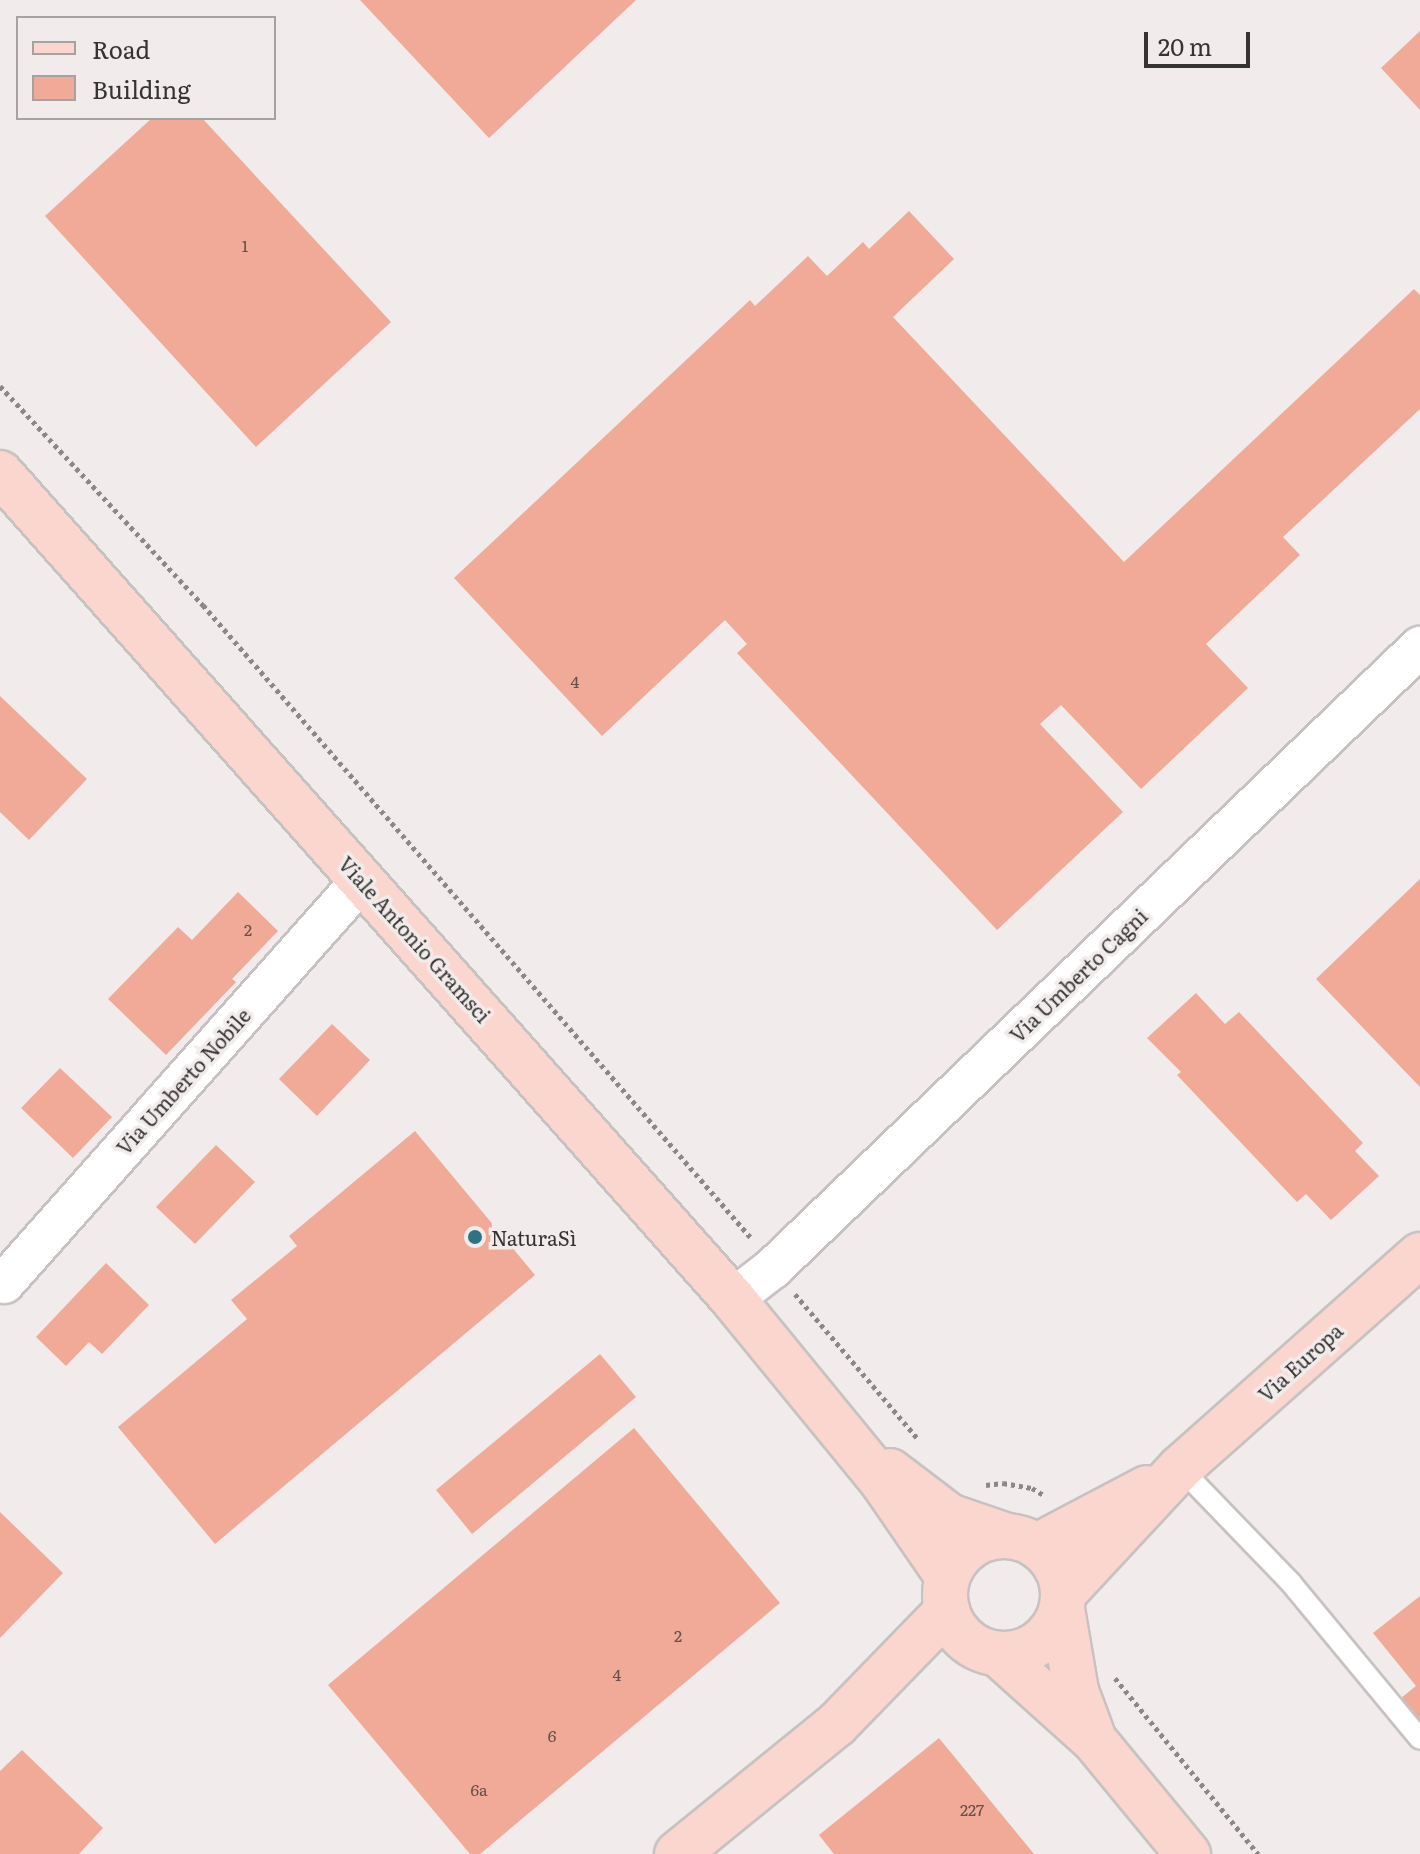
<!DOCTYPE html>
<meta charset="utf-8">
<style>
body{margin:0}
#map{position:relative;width:1420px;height:1854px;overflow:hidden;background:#f1eceb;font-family:Literata,serif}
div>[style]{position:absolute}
.building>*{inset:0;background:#f1a998}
.path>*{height:5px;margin-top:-2.5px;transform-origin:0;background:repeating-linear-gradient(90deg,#8b8887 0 4px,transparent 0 8px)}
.roads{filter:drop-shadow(2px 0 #c7c2c1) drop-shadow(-2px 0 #c7c2c1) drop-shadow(0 2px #c7c2c1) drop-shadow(0 -2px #c7c2c1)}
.lane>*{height:20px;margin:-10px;padding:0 10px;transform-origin:10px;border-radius:10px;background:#fff}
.street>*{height:40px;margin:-20px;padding:0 20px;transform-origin:20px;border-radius:20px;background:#fff}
.secondary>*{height:44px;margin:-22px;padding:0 22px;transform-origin:22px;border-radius:22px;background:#fbd6ce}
.secondary>.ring{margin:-22px;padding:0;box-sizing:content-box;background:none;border:44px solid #fbd6ce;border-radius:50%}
.dots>*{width:22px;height:22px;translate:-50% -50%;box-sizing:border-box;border:4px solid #f1eceb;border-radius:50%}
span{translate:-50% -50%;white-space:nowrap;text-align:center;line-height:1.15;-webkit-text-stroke:7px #f1eceb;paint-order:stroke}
.number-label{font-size:16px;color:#64514c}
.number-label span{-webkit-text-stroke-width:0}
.street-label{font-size:20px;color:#353433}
.poi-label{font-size:20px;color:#353433}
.left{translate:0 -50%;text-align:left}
.legend{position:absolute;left:16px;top:16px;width:260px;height:104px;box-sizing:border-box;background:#f1eceb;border:2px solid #a6a2a1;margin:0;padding:10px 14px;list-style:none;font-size:24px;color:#353433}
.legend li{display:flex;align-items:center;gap:16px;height:40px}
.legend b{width:40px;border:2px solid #a6a2a1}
.scale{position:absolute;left:1144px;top:32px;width:106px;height:36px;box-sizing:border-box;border:4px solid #353433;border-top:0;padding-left:10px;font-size:24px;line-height:28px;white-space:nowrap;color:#353433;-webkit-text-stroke:6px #f1eceb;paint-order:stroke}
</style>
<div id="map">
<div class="building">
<div style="clip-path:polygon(360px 0,636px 0,489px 138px)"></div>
<div style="clip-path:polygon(1420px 31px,1420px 110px,1381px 68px)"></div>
<div style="clip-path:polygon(152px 118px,202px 118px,391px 322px,256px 447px,45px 216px)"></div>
<div style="clip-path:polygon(909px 211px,954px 259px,893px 317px,1124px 562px,1414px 289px,1420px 295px,1420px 409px,1283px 537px,1300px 555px,1206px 644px,1248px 688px,1141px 789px,1061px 705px,1040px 724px,1123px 812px,997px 930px,737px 653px,747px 644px,725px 620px,602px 736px,454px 578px,750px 300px,755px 306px,808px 256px,827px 276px,863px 242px,869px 249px)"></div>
<div style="clip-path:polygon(0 696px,87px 779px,29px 840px,0 812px)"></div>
<div style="clip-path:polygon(1420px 879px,1420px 1087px,1316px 979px)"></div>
<div style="clip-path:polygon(238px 892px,278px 931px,232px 979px,236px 982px,166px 1055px,108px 999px,178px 927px,192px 940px)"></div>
<div style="clip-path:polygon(1196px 993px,1225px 1024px,1239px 1012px,1363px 1143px,1355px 1151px,1379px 1176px,1331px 1220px,1306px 1194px,1297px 1202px,1177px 1075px,1181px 1072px,1147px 1038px)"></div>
<div style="clip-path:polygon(332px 1024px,370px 1060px,317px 1116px,279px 1079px)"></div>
<div style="clip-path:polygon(60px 1068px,112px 1117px,73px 1158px,21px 1108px)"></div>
<div style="clip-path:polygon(415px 1131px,535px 1275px,215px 1544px,118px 1427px,247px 1319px,231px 1300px,297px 1246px,289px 1236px)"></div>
<div style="clip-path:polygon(216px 1145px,255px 1182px,195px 1244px,156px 1207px)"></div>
<div style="clip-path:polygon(106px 1263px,149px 1305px,102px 1354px,89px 1342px,66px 1366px,36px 1337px)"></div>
<div style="clip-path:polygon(600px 1354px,636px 1397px,472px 1534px,436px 1490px)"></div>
<div style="clip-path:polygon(634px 1428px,780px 1603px,480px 1854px,470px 1854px,328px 1685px)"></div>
<div style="clip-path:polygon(0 1512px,63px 1573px,0 1638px)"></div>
<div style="clip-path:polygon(1420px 1596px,1420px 1722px,1401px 1698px,1416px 1686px,1373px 1633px)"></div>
<div style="clip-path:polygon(939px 1738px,1034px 1854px,834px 1854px,819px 1835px)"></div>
<div style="clip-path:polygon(22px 1750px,103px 1828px,79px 1854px,0 1854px,0 1771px)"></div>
</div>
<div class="path">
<div style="left:0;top:386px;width:299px;rotate:47.2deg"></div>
<div style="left:203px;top:605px;width:839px;rotate:49.11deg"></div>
<div style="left:795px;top:1294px;width:190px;rotate:49.7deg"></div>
<div style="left:986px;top:1485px;width:17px;rotate:-7deg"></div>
<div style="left:1003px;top:1483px;width:29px;rotate:10deg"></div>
<div style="left:1032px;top:1488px;width:15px;rotate:32deg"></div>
<div style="left:1115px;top:1678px;width:227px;rotate:50.9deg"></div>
</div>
<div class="roads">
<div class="lane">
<div style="left:1180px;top:1468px;width:160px;rotate:46deg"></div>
<div style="left:1291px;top:1583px;width:202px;rotate:50.4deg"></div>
</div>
<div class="street">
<div style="left:4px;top:1283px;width:539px;rotate:-48.38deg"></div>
<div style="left:733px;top:1299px;width:51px;rotate:-37.8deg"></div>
<div style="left:773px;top:1268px;width:897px;rotate:-43.83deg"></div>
</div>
<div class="secondary">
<div style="left:0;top:473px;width:1104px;rotate:48.41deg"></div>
<div style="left:733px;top:1299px;width:235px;rotate:50.7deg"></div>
<div style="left:882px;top:1481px;width:116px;rotate:55.5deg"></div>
<div style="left:890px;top:1471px;width:74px;rotate:37.3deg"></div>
<div style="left:949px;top:1516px;width:61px;rotate:19deg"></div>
<div class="ring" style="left:945px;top:1536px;width:74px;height:74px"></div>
<div style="left:1037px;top:1546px;width:124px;rotate:-27.8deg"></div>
<div style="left:1063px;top:1594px;width:172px;rotate:-47.1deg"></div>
<div style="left:1180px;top:1468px;width:321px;rotate:-41.6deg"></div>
<div style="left:1062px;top:1609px;width:83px;rotate:80.3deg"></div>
<div style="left:1076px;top:1691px;width:46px;rotate:69.6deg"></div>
<div style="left:998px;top:1654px;width:129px;rotate:41.9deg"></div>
<div style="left:1094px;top:1740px;width:148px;rotate:50.5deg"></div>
<div style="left:677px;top:1854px;width:206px;rotate:-39.1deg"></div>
<div style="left:837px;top:1724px;width:158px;rotate:-45.8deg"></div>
</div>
</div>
<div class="dots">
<div style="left:475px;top:1237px;background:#2e7382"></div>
</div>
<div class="number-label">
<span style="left:245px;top:245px">1</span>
<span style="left:575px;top:681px">4</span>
<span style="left:248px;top:929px">2</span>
<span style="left:678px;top:1635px">2</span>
<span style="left:617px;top:1674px">4</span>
<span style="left:552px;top:1735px">6</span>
<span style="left:479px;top:1789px">6a</span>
<span style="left:972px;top:1809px">227</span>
</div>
<div class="street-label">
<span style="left:415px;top:939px;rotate:48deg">Viale Antonio Gramsci</span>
<span style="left:1078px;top:975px;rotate:-44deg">Via Umberto Cagni</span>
<span style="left:183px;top:1081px;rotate:-48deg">Via Umberto Nobile</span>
<span style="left:1300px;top:1362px;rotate:-42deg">Via Europa</span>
</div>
<div class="poi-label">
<span class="left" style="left:491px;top:1237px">NaturaSì</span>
</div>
<ul class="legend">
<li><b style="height:10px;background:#fbd6ce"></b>Road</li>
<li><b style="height:22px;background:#f1a998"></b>Building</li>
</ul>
<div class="scale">20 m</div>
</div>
